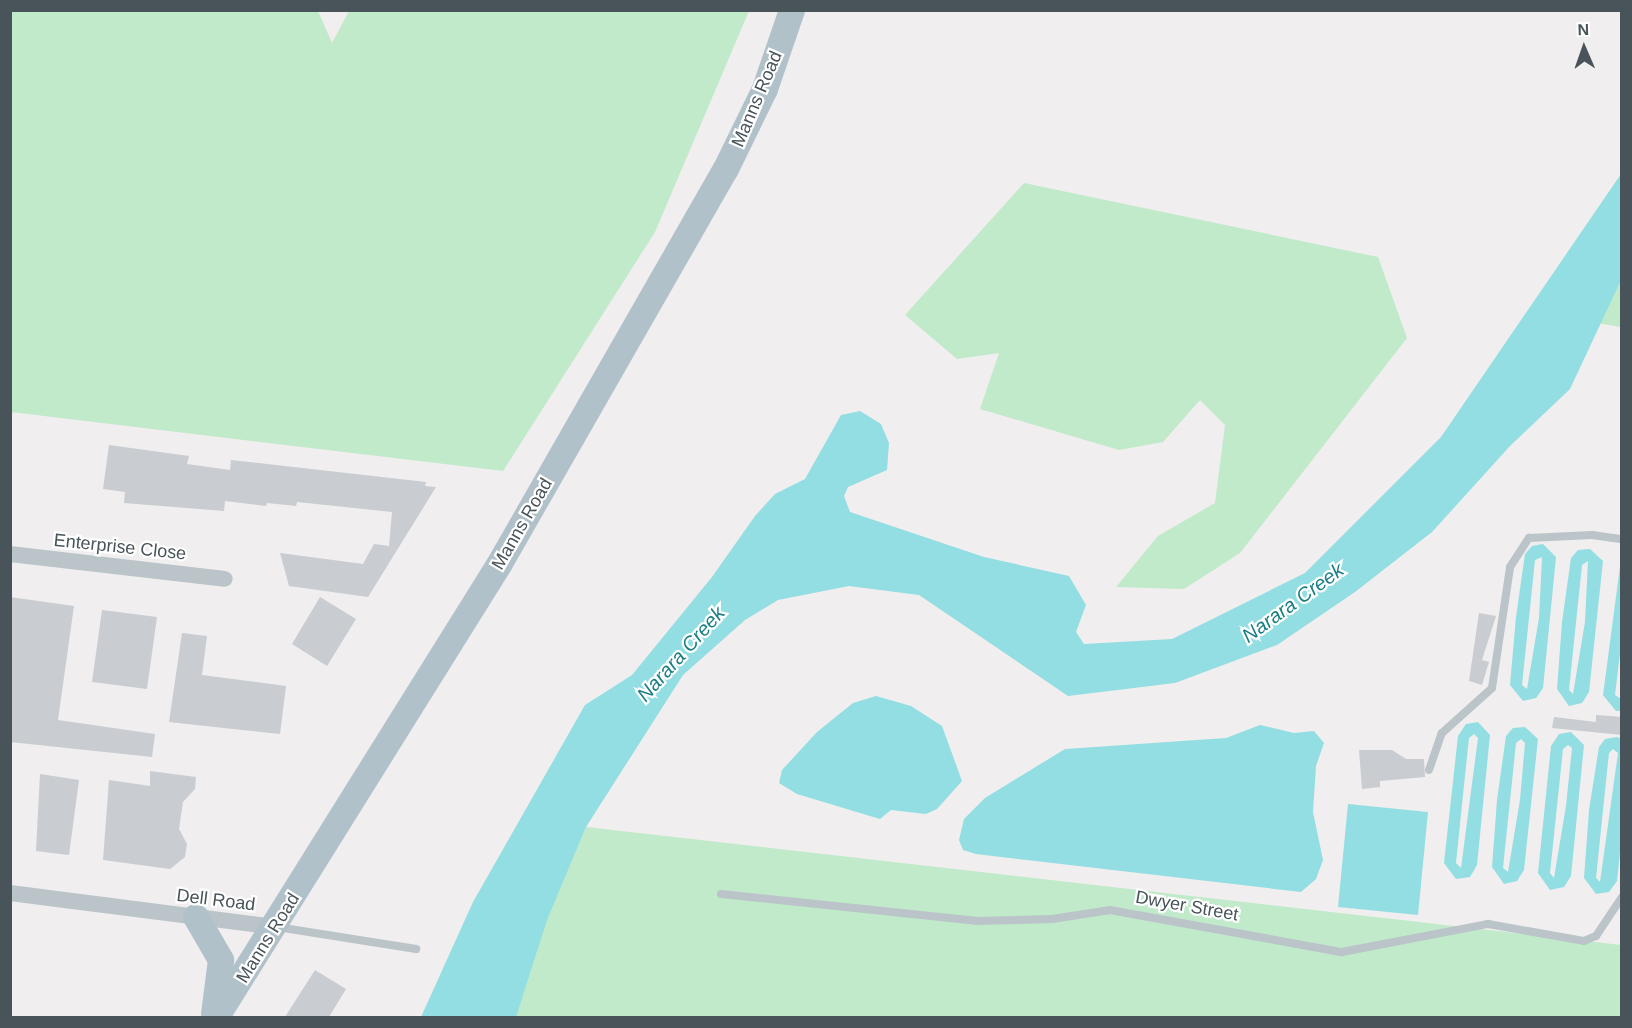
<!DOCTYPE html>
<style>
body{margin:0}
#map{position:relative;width:1632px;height:1028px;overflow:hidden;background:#f0eeee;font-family:Arial,sans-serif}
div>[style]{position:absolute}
.green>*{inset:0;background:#c0eaca}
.water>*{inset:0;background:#92dee2}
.building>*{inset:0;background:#c9ccd0}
.service>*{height:8px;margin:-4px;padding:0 4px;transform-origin:4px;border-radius:4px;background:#bbc4c9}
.minor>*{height:16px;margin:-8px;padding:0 8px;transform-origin:8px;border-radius:8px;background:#bbc4c9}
.primary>*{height:26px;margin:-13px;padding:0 13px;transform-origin:13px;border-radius:13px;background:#b0c1ca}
span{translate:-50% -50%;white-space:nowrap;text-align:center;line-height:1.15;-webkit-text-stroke:4.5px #fff;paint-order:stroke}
.street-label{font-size:18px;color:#485459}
.water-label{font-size:20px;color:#1a7f85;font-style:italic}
.frame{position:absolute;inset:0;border:12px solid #485459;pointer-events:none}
.north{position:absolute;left:1554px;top:18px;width:60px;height:60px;-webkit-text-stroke:4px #fff;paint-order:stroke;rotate:358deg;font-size:16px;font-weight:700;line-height:24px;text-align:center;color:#485459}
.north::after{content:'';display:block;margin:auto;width:21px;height:27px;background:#485459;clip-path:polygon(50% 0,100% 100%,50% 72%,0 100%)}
</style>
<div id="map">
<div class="green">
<div style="clip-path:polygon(11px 10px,318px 11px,332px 43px,349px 11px,749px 11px,655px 232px,503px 471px,11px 412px)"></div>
<div style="clip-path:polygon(1024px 183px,1378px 257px,1407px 338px,1240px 553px,1184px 589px,1116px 587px,1158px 536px,1215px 503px,1225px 425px,1200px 400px,1163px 442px,1119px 450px,980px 409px,999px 353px,957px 359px,905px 315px)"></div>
<div style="clip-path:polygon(1621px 280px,1621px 327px,1597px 323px)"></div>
<div style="clip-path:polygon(586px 827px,1621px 945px,1621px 1017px,511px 1018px,546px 918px)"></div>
</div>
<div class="water">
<div style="clip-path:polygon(1621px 174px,1621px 280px,1570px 389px,1510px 446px,1432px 532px,1355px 592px,1277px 645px,1175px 683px,1068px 696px,919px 595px,849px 586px,778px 600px,745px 620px,683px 675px,586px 827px,547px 920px,516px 1017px,421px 1017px,473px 902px,585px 705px,632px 675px,712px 577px,755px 516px,775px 494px,805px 479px,841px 415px,860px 411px,881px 424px,889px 443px,887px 470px,848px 487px,844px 496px,850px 512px,984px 557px,1069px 576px,1086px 605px,1076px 632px,1084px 644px,1172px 639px,1305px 573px,1441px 437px)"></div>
<div style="clip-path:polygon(evenodd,1543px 544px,1556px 557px,1543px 688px,1536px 698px,1523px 701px,1510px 685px,1516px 617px,1525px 554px,1532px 546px,1543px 544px,1542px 557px,1539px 618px,1527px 689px,1522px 685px,1535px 560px,1542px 557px)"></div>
<div style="clip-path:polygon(evenodd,1590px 549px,1603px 561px,1589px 692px,1582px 703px,1569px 706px,1557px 689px,1562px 622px,1571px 558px,1578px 550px,1590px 549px,1588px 561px,1585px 622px,1573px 694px,1569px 690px,1582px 565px,1588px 561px)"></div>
<div style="clip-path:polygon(1621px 559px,1622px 637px,1615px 695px,1621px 699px,1622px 711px,1616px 711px,1603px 695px)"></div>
<div style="clip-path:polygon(876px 696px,911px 706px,942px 726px,962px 781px,937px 809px,926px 814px,891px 810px,880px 819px,797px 794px,779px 783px,782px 770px,817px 732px,853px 703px)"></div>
<div style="clip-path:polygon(evenodd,1478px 722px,1490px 735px,1477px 865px,1470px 877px,1456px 879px,1444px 863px,1458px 736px,1466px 724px,1478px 722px,1474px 734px,1478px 738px,1461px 868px,1456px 863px,1463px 795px,1469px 738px,1474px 734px)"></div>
<div style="clip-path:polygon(1260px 725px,1294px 733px,1314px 731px,1324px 743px,1316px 766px,1313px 812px,1323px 860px,1316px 879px,1301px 892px,976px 854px,963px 850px,959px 840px,964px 819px,985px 798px,1065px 749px,1226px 738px)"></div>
<div style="clip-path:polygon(evenodd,1525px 727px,1538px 739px,1524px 870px,1517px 881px,1504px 884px,1492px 867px,1497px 800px,1506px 736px,1513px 728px,1525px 727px,1521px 739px,1525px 743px,1520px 800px,1508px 872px,1503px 868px,1516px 743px,1521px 739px)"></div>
<div style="clip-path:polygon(evenodd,1571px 732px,1584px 745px,1571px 876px,1564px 887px,1550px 890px,1538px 873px,1551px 746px,1559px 734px,1571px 732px,1568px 745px,1572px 748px,1566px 806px,1554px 878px,1550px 873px,1563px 749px,1568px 745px)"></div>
<div style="clip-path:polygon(evenodd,1617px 737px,1622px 739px,1622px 834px,1617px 881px,1609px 892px,1596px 894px,1584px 878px,1589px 810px,1599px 747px,1605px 739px,1617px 737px,1613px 749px,1618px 753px,1600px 882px,1596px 878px,1603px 810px,1609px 753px,1613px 749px)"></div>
<div style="clip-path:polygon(1348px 804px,1428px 812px,1418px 915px,1338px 907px)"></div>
</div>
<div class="building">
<div style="clip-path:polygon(109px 445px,189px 456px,187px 464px,230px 470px,231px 460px,426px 482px,425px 486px,436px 487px,368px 597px,289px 586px,280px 553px,363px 564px,374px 544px,389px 546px,392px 512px,297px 502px,296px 506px,267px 503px,266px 506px,225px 501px,224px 511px,124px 503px,125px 492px,103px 489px)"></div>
<div style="clip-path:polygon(10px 597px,74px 606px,58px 720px,155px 734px,152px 757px,10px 742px)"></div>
<div style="clip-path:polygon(320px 597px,356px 619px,327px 666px,292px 644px)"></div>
<div style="clip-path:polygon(102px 610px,157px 617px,147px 689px,92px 682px)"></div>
<div style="clip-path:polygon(1479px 613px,1496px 616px,1482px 660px,1489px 662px,1482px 685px,1469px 681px)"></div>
<div style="clip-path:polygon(182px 633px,207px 636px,202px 675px,286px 686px,280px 734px,169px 722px)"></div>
<div style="clip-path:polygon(1596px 715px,1622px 717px,1622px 735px,1552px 728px,1554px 717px,1596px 722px)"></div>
<div style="clip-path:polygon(1359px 750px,1392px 750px,1406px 759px,1424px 759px,1425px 777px,1380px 781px,1380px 787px,1362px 789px)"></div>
<div style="clip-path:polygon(150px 771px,196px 777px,195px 789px,183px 802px,179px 829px,187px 844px,185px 857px,170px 869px,103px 860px,109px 780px,150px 786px)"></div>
<div style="clip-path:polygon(40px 774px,79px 780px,69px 855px,36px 851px)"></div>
<div style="clip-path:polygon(315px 970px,346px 989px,329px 1017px,285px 1017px)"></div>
</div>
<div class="service">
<div style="left:1429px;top:770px;width:39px;rotate:-71deg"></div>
<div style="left:1442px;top:733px;width:67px;rotate:-42deg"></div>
<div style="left:1492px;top:688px;width:122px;rotate:-81.5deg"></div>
<div style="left:1510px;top:567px;width:35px;rotate:-57deg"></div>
<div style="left:1529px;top:538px;width:63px;rotate:-2.7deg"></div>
<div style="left:1592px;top:535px;width:30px;rotate:8deg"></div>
<div style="left:721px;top:894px;width:256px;rotate:6deg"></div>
<div style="left:976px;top:921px;width:76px;rotate:-1.5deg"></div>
<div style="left:1052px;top:919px;width:59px;rotate:-8.8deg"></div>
<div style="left:1110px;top:910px;width:236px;rotate:10.3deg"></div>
<div style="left:1342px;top:952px;width:149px;rotate:-10.9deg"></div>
<div style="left:1488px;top:924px;width:97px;rotate:10deg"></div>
<div style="left:1584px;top:941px;width:13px;rotate:-23deg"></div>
<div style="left:1596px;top:936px;width:47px;rotate:-56.3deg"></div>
<div style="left:277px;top:927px;width:141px;rotate:9deg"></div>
</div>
<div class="minor">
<div style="left:10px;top:554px;width:216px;rotate:6.6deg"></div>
<div style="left:10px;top:893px;width:268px;rotate:7.3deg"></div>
</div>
<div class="primary">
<div style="left:196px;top:917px;width:50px;rotate:59.8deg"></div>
<div style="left:221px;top:960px;width:54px;rotate:97.4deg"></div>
<div style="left:216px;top:1018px;width:534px;rotate:-58.01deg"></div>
<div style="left:499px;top:565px;width:456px;rotate:-60.2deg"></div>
<div style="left:726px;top:169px;width:89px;rotate:-64deg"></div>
<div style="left:765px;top:89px;width:83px;rotate:-71.1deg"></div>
</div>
<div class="street-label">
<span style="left:757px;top:99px;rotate:-67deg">Manns Road</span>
<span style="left:522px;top:524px;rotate:-60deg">Manns Road</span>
<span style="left:120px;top:547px;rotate:6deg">Enterprise Close</span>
<span style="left:216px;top:900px;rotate:7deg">Dell Road</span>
<span style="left:1187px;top:906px;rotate:10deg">Dwyer Street</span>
<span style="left:268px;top:938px;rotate:-58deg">Manns Road</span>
</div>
<div class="water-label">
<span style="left:1293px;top:603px;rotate:-36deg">Narara Creek</span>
<span style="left:681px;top:654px;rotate:-48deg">Narara Creek</span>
</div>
<div class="frame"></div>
<div class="north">N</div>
</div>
